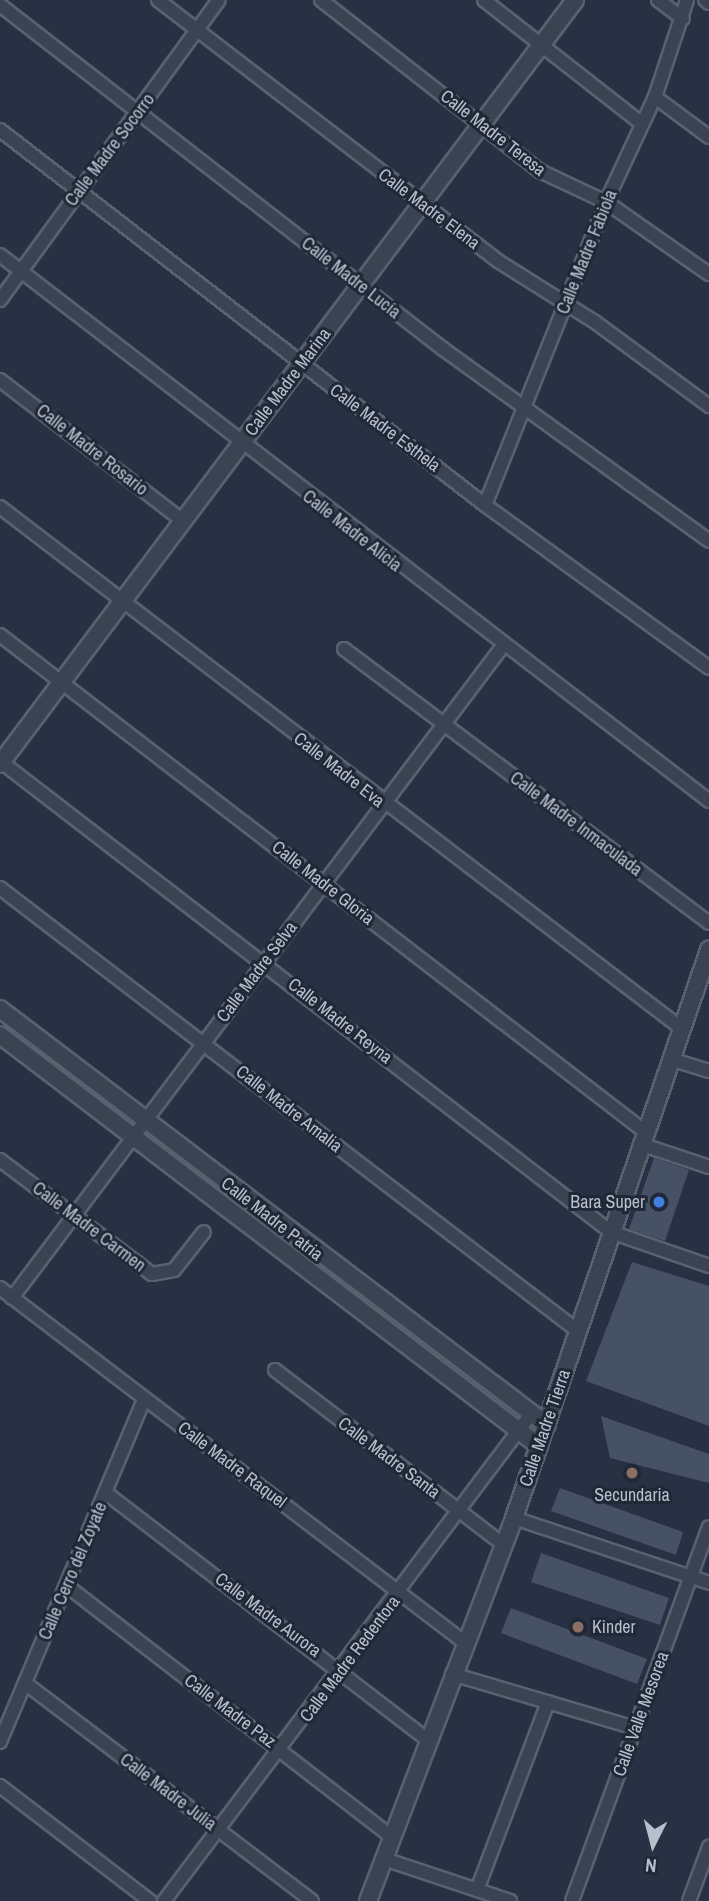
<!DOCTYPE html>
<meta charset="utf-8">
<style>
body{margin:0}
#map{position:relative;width:709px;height:1901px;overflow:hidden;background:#273143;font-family:"Archivo Narrow",sans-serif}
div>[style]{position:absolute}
.building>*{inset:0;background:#465165}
.roads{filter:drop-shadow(2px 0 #596170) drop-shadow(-2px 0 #596170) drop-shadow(0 2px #596170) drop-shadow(0 -2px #596170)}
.minor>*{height:12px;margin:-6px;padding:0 6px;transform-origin:6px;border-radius:6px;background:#3b4353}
.tertiary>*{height:16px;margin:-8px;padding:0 8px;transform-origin:8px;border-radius:8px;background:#3b4353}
.dots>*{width:19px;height:19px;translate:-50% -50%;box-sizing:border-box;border:4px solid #202838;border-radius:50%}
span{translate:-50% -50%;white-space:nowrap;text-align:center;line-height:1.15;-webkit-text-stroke:6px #202838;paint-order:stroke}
.street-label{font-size:18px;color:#b8bfcc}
.poi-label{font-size:18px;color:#b8bfcc}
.right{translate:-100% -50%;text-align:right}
.left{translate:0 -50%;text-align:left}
.north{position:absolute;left:618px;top:1810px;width:70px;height:70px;-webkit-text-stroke:5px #202838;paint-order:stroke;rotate:186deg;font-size:19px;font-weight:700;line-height:28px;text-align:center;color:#b8bfcc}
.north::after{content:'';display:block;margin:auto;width:24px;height:32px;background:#b8bfcc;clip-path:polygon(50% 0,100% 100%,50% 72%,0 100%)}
</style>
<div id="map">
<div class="building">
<div style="clip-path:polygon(654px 1158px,689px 1170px,665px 1241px,629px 1229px)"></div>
<div style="clip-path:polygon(632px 1262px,709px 1286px,709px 1426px,586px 1381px)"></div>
<div style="clip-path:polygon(601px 1416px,709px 1454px,709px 1483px,610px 1458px)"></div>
<div style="clip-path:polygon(560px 1488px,683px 1532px,676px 1555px,551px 1511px)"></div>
<div style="clip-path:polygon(541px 1553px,669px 1598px,660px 1625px,531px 1582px)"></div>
<div style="clip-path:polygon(511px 1608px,647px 1659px,637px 1684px,501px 1633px)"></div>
</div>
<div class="roads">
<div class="minor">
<div style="left:158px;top:0;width:429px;rotate:37.5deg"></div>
<div style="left:498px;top:261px;width:115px;rotate:32.2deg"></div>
<div style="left:595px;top:322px;width:142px;rotate:36.4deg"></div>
<div style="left:321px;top:0;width:278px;rotate:38deg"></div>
<div style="left:540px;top:171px;width:73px;rotate:25.2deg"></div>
<div style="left:606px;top:202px;width:126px;rotate:35deg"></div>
<div style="left:484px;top:0;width:199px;rotate:38.1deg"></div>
<div style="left:658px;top:0;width:31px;rotate:37deg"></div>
<div style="left:705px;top:0;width:5px;rotate:37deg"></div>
<div style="left:0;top:5px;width:561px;rotate:37.83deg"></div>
<div style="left:443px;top:349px;width:328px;rotate:35.8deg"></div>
<div style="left:655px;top:97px;width:67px;rotate:36.5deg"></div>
<div style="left:0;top:130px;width:613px;rotate:37.71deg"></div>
<div style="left:485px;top:505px;width:277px;rotate:36deg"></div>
<div style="left:0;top:255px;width:895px;rotate:37.6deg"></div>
<div style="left:0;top:300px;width:371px;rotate:-53.9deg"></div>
<div style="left:0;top:380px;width:231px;rotate:37.6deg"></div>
<div style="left:485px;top:505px;width:326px;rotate:-68.2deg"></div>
<div style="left:606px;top:202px;width:116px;rotate:-65deg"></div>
<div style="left:655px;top:97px;width:102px;rotate:-71.7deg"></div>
<div style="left:0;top:507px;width:857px;rotate:37.42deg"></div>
<div style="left:0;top:635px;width:813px;rotate:37.6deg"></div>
<div style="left:344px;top:649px;width:456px;rotate:36.9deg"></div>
<div style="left:0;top:761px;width:771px;rotate:37.63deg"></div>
<div style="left:611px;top:1232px;width:104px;rotate:19.1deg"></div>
<div style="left:0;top:888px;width:728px;rotate:37.47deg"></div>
<div style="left:670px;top:1059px;width:41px;rotate:17.1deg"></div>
<div style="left:640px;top:1144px;width:73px;rotate:18.4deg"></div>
<div style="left:0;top:1160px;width:190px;rotate:36.9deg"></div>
<div style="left:152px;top:1274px;width:22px;rotate:-10deg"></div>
<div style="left:174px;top:1270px;width:48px;rotate:-51.7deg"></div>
<div style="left:0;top:1288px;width:584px;rotate:37.34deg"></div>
<div style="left:12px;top:1298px;width:815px;rotate:-53.03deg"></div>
<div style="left:275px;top:1370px;width:288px;rotate:37.4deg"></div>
<div style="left:106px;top:1493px;width:406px;rotate:37.5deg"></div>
<div style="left:514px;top:1518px;width:206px;rotate:18.4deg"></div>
<div style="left:67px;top:1586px;width:411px;rotate:37.7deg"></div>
<div style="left:452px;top:1674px;width:192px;rotate:16.4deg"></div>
<div style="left:25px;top:1683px;width:360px;rotate:37.2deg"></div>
<div style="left:0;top:1742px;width:372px;rotate:-67.2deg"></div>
<div style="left:0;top:1786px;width:189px;rotate:37.5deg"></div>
<div style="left:384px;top:1859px;width:133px;rotate:18.4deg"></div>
<div style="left:477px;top:1890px;width:201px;rotate:-69.3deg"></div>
<div style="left:164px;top:1901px;width:610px;rotate:-53deg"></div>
<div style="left:572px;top:1901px;width:398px;rotate:-69.9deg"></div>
<div style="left:689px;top:1901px;width:58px;rotate:-69.7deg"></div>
</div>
<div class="tertiary">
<div style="left:0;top:764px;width:956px;rotate:-53.03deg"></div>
<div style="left:0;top:1009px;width:687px;rotate:37.25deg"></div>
<div style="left:0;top:1035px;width:678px;rotate:37.33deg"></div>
<div style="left:368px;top:1901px;width:410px;rotate:-69.1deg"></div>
<div style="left:514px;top:1518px;width:601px;rotate:-71.05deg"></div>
</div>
</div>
<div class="dots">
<div style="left:659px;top:1202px;background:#3f7fe0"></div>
<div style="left:632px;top:1473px;background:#8d6e63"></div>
<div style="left:578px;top:1627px;background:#8d6e63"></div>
</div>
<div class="street-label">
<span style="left:493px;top:133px;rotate:38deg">Calle Madre Teresa</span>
<span style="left:110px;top:150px;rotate:-53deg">Calle Madre Socorro</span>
<span style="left:429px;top:209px;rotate:37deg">Calle Madre Elena</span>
<span style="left:587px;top:252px;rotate:-68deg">Calle Madre Fabiola</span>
<span style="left:351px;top:278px;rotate:38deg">Calle Madre Lucía</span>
<span style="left:288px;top:382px;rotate:-53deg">Calle Madre Marina</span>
<span style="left:385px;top:428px;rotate:37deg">Calle Madre Esthela</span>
<span style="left:92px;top:450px;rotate:38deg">Calle Madre Rosario</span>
<span style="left:352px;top:531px;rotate:38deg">Calle Madre Alicia</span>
<span style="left:339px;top:770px;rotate:38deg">Calle Madre Eva</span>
<span style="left:576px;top:824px;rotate:37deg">Calle Madre Inmaculada</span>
<span style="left:323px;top:883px;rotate:38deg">Calle Madre Gloria</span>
<span style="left:257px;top:972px;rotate:-53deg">Calle Madre Selva</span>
<span style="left:340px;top:1021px;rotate:38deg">Calle Madre Reyna</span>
<span style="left:289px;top:1109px;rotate:38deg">Calle Madre Amalia</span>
<span style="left:272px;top:1219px;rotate:38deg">Calle Madre Patria</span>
<span style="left:89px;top:1227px;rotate:37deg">Calle Madre Carmen</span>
<span style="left:545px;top:1428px;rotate:-71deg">Calle Madre Tierra</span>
<span style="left:389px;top:1458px;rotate:37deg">Calle Madre Santa</span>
<span style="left:232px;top:1465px;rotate:37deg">Calle Madre Raquel</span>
<span style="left:73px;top:1571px;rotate:-67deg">Calle Cerro del Zoyate</span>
<span style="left:268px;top:1615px;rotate:37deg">Calle Madre Aurora</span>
<span style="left:350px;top:1659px;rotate:-53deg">Calle Madre Redentora</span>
<span style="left:230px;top:1711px;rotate:37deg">Calle Madre Paz</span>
<span style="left:641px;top:1714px;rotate:-70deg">Calle Valle Mesorea</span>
<span style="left:168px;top:1792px;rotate:37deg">Calle Madre Julia</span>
</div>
<div class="poi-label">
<span class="right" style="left:645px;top:1202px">Bara Super</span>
<span style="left:632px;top:1495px">Secundaria</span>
<span class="left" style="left:592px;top:1627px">Kinder</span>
</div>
<div class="north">N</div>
</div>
